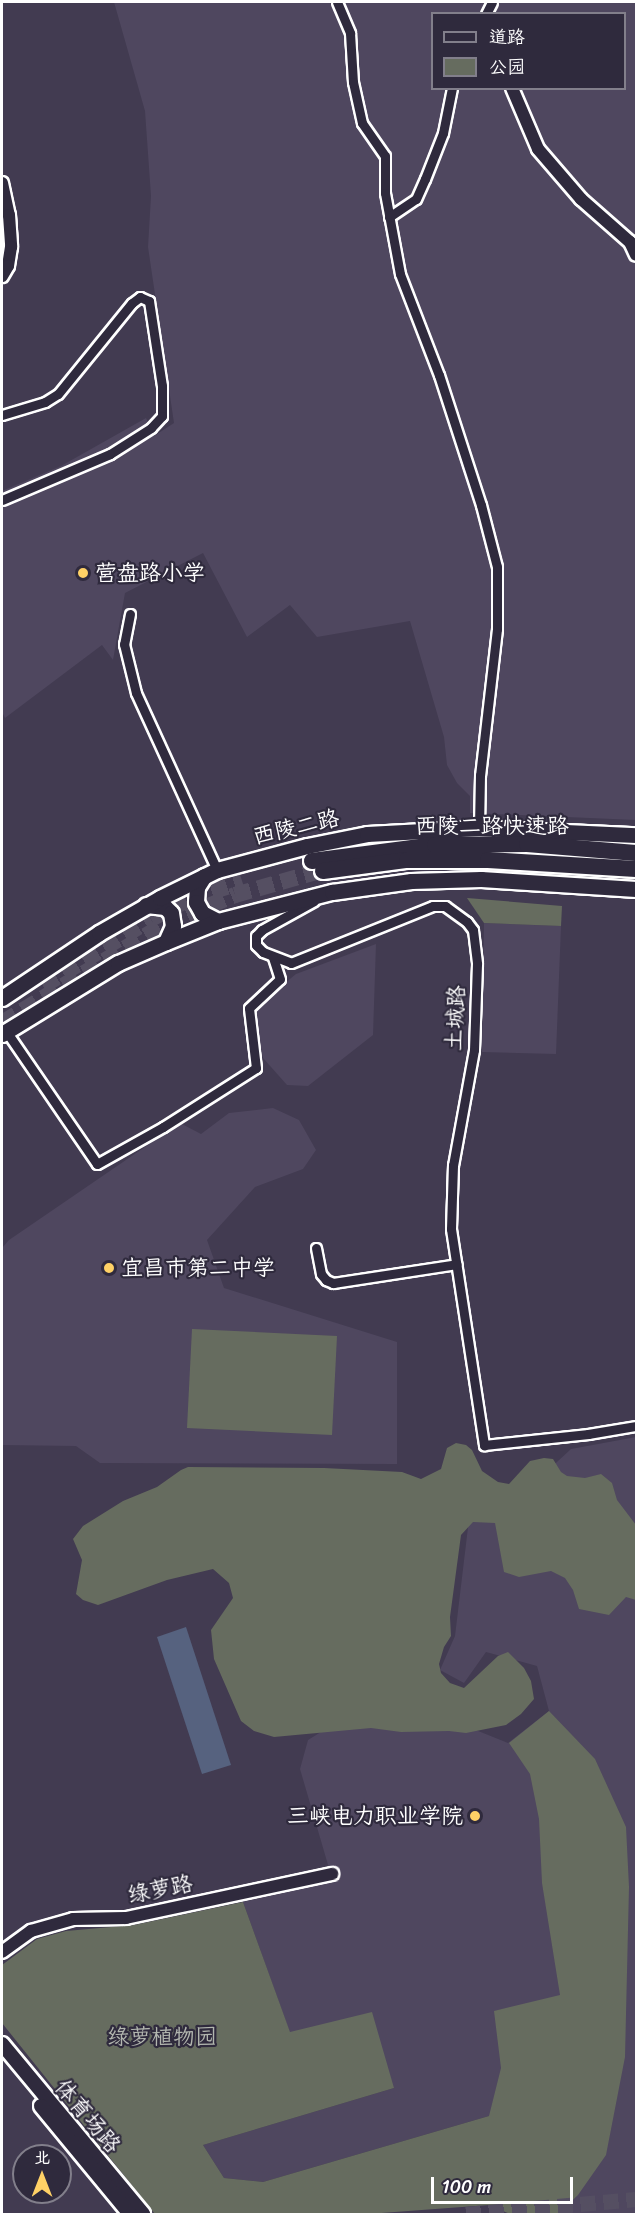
<!DOCTYPE html>
<meta charset="utf-8">
<style>
body{margin:0}
#map{position:relative;width:638px;height:2216px;overflow:hidden;background:#423b51;font-family:Sriracha,"LXGW WenKai TC",sans-serif}
div>[style]{position:absolute}
.built>*{inset:0;background:#4f475f}
.green>*{inset:0;background:#666c5f}
.water>*{inset:0;background:#56627f}
.primary-tunnel>*{height:15px;margin-top:-7.5px;transform-origin:0;background:repeating-linear-gradient(90deg,#554f62 0 15px,transparent 0 23px)}
.trunk-tunnel>*{height:16px;margin-top:-8px;transform-origin:0;background:repeating-linear-gradient(90deg,#554f62 0 16px,transparent 0 24px)}
.roads{filter:drop-shadow(2px 0 #fff) drop-shadow(-2px 0 #fff) drop-shadow(0 2px #fff) drop-shadow(0 -2px #fff)}
.minor>*{height:9px;margin:-4.5px;padding:0 4.5px;transform-origin:4.5px;border-radius:4.5px;background:#2f2a3d}
.tertiary>*{height:12px;margin:-6px;padding:0 6px;transform-origin:6px;border-radius:6px;background:#2f2a3d}
.secondary>*{height:14px;margin:-7px;padding:0 7px;transform-origin:7px;border-radius:7px;background:#2f2a3d}
.primary>*{height:15px;margin:-7.5px;padding:0 7.5px;transform-origin:7.5px;border-radius:7.5px;background:#2f2a3d}
.trunk>*{height:16px;margin:-8px;padding:0 8px;transform-origin:8px;border-radius:8px;background:#2f2a3d}
.dots>*{width:16px;height:16px;translate:-50% -50%;box-sizing:border-box;border:3px solid #2f2a3d;border-radius:50%}
span{translate:-50% -50%;white-space:nowrap;text-align:center;line-height:1.15;-webkit-text-stroke:4.5px #2f2a3d;paint-order:stroke}
.poi-label{font-size:22px;color:#fff}
.left{translate:0 -50%;text-align:left}
.right{translate:-100% -50%;text-align:right}
.street-label{font-size:22px;color:#fff}
.park-label{font-size:22px;color:#b2b6af}
.frame{position:absolute;inset:0;border:3px solid #fff;pointer-events:none}
.legend{position:absolute;left:431px;top:12px;width:195px;height:78px;box-sizing:border-box;background:#2f2a3d;border:2px solid #827f8b;margin:0;padding:8px 10px;list-style:none;font-size:18px;color:#fff}
.legend li{display:flex;align-items:center;gap:12px;height:30px}
.legend b{width:30px;border:2px solid #827f8b}
.north{position:absolute;left:12px;top:2144px;width:60px;height:60px;box-sizing:border-box;background:#2f2a3d;border:2px solid #827f8b;border-radius:50%;rotate:0deg;font-size:16px;font-weight:700;line-height:24px;text-align:center;color:#fff}
.north::after{content:'';display:block;margin:auto;width:21px;height:27px;background:#ffd166;clip-path:polygon(50% 0,100% 100%,50% 72%,0 100%)}
.scale{position:absolute;left:431px;top:2177px;width:142px;height:27px;box-sizing:border-box;border:3px solid #fff;border-top:0;padding-left:8px;font-size:18px;line-height:21px;white-space:nowrap;color:#fff;-webkit-text-stroke:4px #2f2a3d;paint-order:stroke}
</style>
<div id="map">
<div class="built">
<div style="clip-path:polygon(evenodd,114px 2px,636px 2px,636px 820px,470px 813px,470px 796px,457px 783px,447px 765px,444px 737px,410px 621px,317px 637px,290px 605px,247px 637px,203px 553px,125px 593px,113px 660px,102px 645px,5px 718px,2px 712px,2px 491px,61px 466px,146px 418px,154px 436px,174px 423px,148px 247px,151px 196px,145px 111px,114px 2px,432px 14px,624px 14px,624px 88px,432px 88px,432px 14px)"></div>
<div style="clip-path:polygon(484px 923px,561px 926px,556px 1054px,482px 1052px)"></div>
<div style="clip-path:polygon(376px 944px,373px 1035px,308px 1086px,287px 1085px,263px 1058px,253px 1009px,296px 974px)"></div>
<div style="clip-path:polygon(273px 1108px,299px 1120px,316px 1150px,303px 1169px,255px 1187px,207px 1240px,224px 1288px,397px 1342px,397px 1464px,100px 1463px,76px 1446px,2px 1445px,2px 1248px,9px 1240px,180px 1123px,201px 1134px,229px 1113px)"></div>
<div style="clip-path:polygon(636px 1437px,636px 2214px,542px 2214px,489px 2116px,263px 2182px,224px 2178px,203px 2145px,394px 2088px,290px 2033px,243px 1902px,333px 1882px,300px 1769px,308px 1740px,384px 1693px,508px 1743px,549px 1711px,537px 1666px,486px 1652px,464px 1683px,440px 1670px,455px 1636px,469px 1519px,505px 1510px,571px 1449px)"></div>
</div>
<div class="green">
<div style="clip-path:polygon(467px 898px,562px 906px,561px 926px,484px 923px)"></div>
<div style="clip-path:polygon(192px 1329px,337px 1336px,332px 1435px,187px 1428px)"></div>
<div style="clip-path:polygon(456px 1443px,466px 1445px,472px 1450px,482px 1471px,498px 1482px,509px 1484px,530px 1461px,544px 1458px,553px 1459px,561px 1472px,567px 1476px,585px 1478px,601px 1474px,612px 1483px,617px 1500px,636px 1525px,636px 1600px,626px 1597px,609px 1615px,579px 1609px,573px 1590px,565px 1578px,551px 1571px,519px 1577px,504px 1572px,495px 1523px,473px 1522px,461px 1535px,450px 1617px,451px 1636px,444px 1647px,439px 1664px,441px 1673px,450px 1683px,464px 1688px,498px 1656px,508px 1652px,524px 1668px,531px 1681px,534px 1699px,521px 1714px,506px 1725px,466px 1733px,449px 1731px,401px 1732px,371px 1728px,274px 1737px,254px 1731px,241px 1721px,214px 1659px,211px 1630px,233px 1598px,229px 1583px,213px 1569px,167px 1580px,98px 1605px,83px 1600px,76px 1594px,82px 1560px,73px 1539px,83px 1526px,123px 1501px,157px 1487px,181px 1470px,188px 1467px,324px 1468px,402px 1472px,421px 1479px,441px 1469px,447px 1448px)"></div>
<div style="clip-path:polygon(549px 1711px,595px 1759px,626px 1827px,629px 1887px,625px 2057px,606px 2155px,578px 2195px,558px 2214px,510px 2214px,489px 2205px,368px 2214px,155px 2214px,2px 2023px,2px 1965px,37px 1939px,66px 1931px,134px 1925px,243px 1902px,290px 2032px,372px 2012px,394px 2088px,203px 2145px,224px 2178px,263px 2182px,489px 2116px,501px 2068px,494px 2011px,560px 1995px,542px 1883px,539px 1819px,530px 1774px,509px 1743px)"></div>
</div>
<div class="water">
<div style="clip-path:polygon(186px 1627px,231px 1765px,202px 1774px,157px 1637px)"></div>
</div>
<div class="primary-tunnel">
<div style="left:466px;top:2214px;width:171px;rotate:-5deg"></div>
</div>
<div class="trunk-tunnel">
<div style="left:43px;top:986px;width:127px;rotate:-31.8deg"></div>
<div style="left:151px;top:919px;width:43px;rotate:-27.8deg"></div>
<div style="left:189px;top:899px;width:56px;rotate:-17.8deg"></div>
<div style="left:2px;top:1023px;width:191px;rotate:-31.3deg"></div>
<div style="left:165px;top:924px;width:76px;rotate:-22.5deg"></div>
<div style="left:235px;top:895px;width:84px;rotate:-15.9deg"></div>
</div>
<div class="roads">
<div class="minor">
<div style="left:337px;top:2px;width:34px;rotate:67deg"></div>
<div style="left:350px;top:33px;width:49px;rotate:86.5deg"></div>
<div style="left:353px;top:82px;width:42px;rotate:77.6deg"></div>
<div style="left:362px;top:123px;width:40px;rotate:55.1deg"></div>
<div style="left:385px;top:156px;width:37px;rotate:90deg"></div>
<div style="left:385px;top:193px;width:82px;rotate:79.5deg"></div>
<div style="left:400px;top:274px;width:108px;rotate:68.9deg"></div>
<div style="left:439px;top:375px;width:137px;rotate:72.1deg"></div>
<div style="left:481px;top:505px;width:64px;rotate:75.5deg"></div>
<div style="left:497px;top:567px;width:62px;rotate:90deg"></div>
<div style="left:497px;top:629px;width:147px;rotate:96.6deg"></div>
<div style="left:480px;top:775px;width:53px;rotate:91.1deg"></div>
<div style="left:486px;top:14px;width:13px;rotate:-63deg"></div>
<div style="left:389px;top:217px;width:32px;rotate:-34deg"></div>
<div style="left:416px;top:199px;width:22px;rotate:-66deg"></div>
<div style="left:425px;top:179px;width:49px;rotate:-68.6deg"></div>
<div style="left:443px;top:133px;width:46px;rotate:-78.7deg"></div>
<div style="left:2px;top:415px;width:45px;rotate:-16.8deg"></div>
<div style="left:45px;top:402px;width:15px;rotate:-32deg"></div>
<div style="left:58px;top:394px;width:117px;rotate:-50.9deg"></div>
<div style="left:132px;top:303px;width:10px;rotate:-37deg"></div>
<div style="left:140px;top:297px;width:10px;rotate:24deg"></div>
<div style="left:149px;top:301px;width:86px;rotate:81.3deg"></div>
<div style="left:162px;top:386px;width:30px;rotate:90deg"></div>
<div style="left:162px;top:416px;width:16px;rotate:133deg"></div>
<div style="left:151px;top:428px;width:49px;rotate:147.6deg"></div>
<div style="left:110px;top:454px;width:117px;rotate:156.9deg"></div>
<div style="left:130px;top:614px;width:31px;rotate:101deg"></div>
<div style="left:124px;top:644px;width:50px;rotate:76.2deg"></div>
<div style="left:136px;top:693px;width:195px;rotate:65.4deg"></div>
<div style="left:314px;top:901px;width:60px;rotate:150.9deg"></div>
<div style="left:262px;top:930px;width:8px;rotate:135deg"></div>
<div style="left:256px;top:936px;width:9px;rotate:90deg"></div>
<div style="left:256px;top:945px;width:10px;rotate:45deg"></div>
<div style="left:263px;top:952px;width:30px;rotate:21deg"></div>
<div style="left:291px;top:963px;width:153px;rotate:-21.9deg"></div>
<div style="left:433px;top:906px;width:12px"></div>
<div style="left:445px;top:906px;width:27px;rotate:36deg"></div>
<div style="left:467px;top:922px;width:10px;rotate:53deg"></div>
<div style="left:473px;top:930px;width:34px;rotate:83deg"></div>
<div style="left:477px;top:964px;width:86px;rotate:92deg"></div>
<div style="left:474px;top:1050px;width:117px;rotate:100.3deg"></div>
<div style="left:453px;top:1165px;width:64px;rotate:91.8deg"></div>
<div style="left:451px;top:1229px;width:219px;rotate:81.3deg"></div>
<div style="left:484px;top:1445px;width:105px;rotate:-6deg"></div>
<div style="left:588px;top:1434px;width:49px;rotate:-9.5deg"></div>
<div style="left:6px;top:1031px;width:161px;rotate:55.6deg"></div>
<div style="left:97px;top:1164px;width:76px;rotate:-29.3deg"></div>
<div style="left:163px;top:1127px;width:110px;rotate:-32.4deg"></div>
<div style="left:256px;top:1068px;width:60px;rotate:-96.7deg"></div>
<div style="left:249px;top:1008px;width:42px;rotate:-43.1deg"></div>
<div style="left:280px;top:979px;width:23px;rotate:-108deg"></div>
<div style="left:316px;top:1248px;width:26px;rotate:79deg"></div>
<div style="left:321px;top:1274px;width:8px;rotate:50deg"></div>
<div style="left:326px;top:1280px;width:8px;rotate:23deg"></div>
<div style="left:333px;top:1283px;width:125px;rotate:-8.7deg"></div>
</div>
<div class="tertiary">
<div style="left:512px;top:88px;width:66px;rotate:66.9deg"></div>
<div style="left:538px;top:149px;width:66px;rotate:49.3deg"></div>
<div style="left:581px;top:199px;width:65px;rotate:41.3deg"></div>
<div style="left:630px;top:242px;width:14px;rotate:65deg"></div>
<div style="left:2px;top:183px;width:33px;rotate:78deg"></div>
<div style="left:9px;top:215px;width:32px;rotate:86deg"></div>
<div style="left:11px;top:247px;width:19px;rotate:99deg"></div>
<div style="left:8px;top:266px;width:12px;rotate:121deg"></div>
<div style="left:2px;top:1952px;width:36px;rotate:-36deg"></div>
<div style="left:31px;top:1931px;width:44px;rotate:-15.9deg"></div>
<div style="left:73px;top:1919px;width:53px;rotate:-1.1deg"></div>
<div style="left:126px;top:1918px;width:211px;rotate:-12.1deg"></div>
</div>
<div class="secondary">
<div style="left:2px;top:2044px;width:221px;rotate:50.3deg"></div>
<div style="left:41px;top:2106px;width:140px;rotate:50.5deg"></div>
</div>
<div class="primary">
<div style="left:204px;top:876px;width:13px;rotate:122deg"></div>
<div style="left:197px;top:887px;width:15px;rotate:94deg"></div>
<div style="left:196px;top:902px;width:13px;rotate:61deg"></div>
<div style="left:202px;top:913px;width:18px;rotate:27deg"></div>
<div style="left:146px;top:905px;width:19px;rotate:6deg"></div>
<div style="left:165px;top:907px;width:8px;rotate:45deg"></div>
<div style="left:171px;top:913px;width:13px;rotate:81deg"></div>
<div style="left:173px;top:926px;width:17px;rotate:114deg"></div>
<div style="left:2px;top:998px;width:117px;rotate:-33.8deg"></div>
<div style="left:99px;top:933px;width:70px;rotate:-29.8deg"></div>
<div style="left:160px;top:898px;width:64px;rotate:-26.2deg"></div>
<div style="left:217px;top:870px;width:93px;rotate:-14.9deg"></div>
<div style="left:307px;top:846px;width:61px;rotate:-11.3deg"></div>
<div style="left:367px;top:834px;width:112px;rotate:-3.1deg"></div>
<div style="left:479px;top:828px;width:157px;rotate:2.6deg"></div>
<div style="left:2px;top:1034px;width:136px;rotate:-31.5deg"></div>
<div style="left:118px;top:963px;width:52px;rotate:-23.6deg"></div>
<div style="left:166px;top:942px;width:56px;rotate:-22deg"></div>
<div style="left:218px;top:921px;width:118px;rotate:-14.3deg"></div>
<div style="left:332px;top:892px;width:80px;rotate:-7.9deg"></div>
<div style="left:411px;top:881px;width:70px;rotate:-1.6deg"></div>
<div style="left:481px;top:879px;width:155px;rotate:3.7deg"></div>
</div>
<div class="trunk">
<div style="left:312px;top:861px;width:124px;rotate:-7.4deg"></div>
<div style="left:435px;top:845px;width:92px;rotate:-0.6deg"></div>
<div style="left:527px;top:844px;width:109px;rotate:4.7deg"></div>
<div style="left:323px;top:871px;width:85px;rotate:-7.5deg"></div>
<div style="left:407px;top:860px;width:81px"></div>
<div style="left:488px;top:860px;width:148px;rotate:3.5deg"></div>
</div>
</div>
<div class="dots">
<div style="left:83px;top:573px;background:#ffd166"></div>
<div style="left:109px;top:1268px;background:#ffd166"></div>
<div style="left:475px;top:1816px;background:#ffd166"></div>
</div>
<div class="poi-label">
<span class="left" style="left:95px;top:573px">营盘路小学</span>
<span class="left" style="left:121px;top:1268px">宜昌市第二中学</span>
<span class="right" style="left:463px;top:1816px">三峡电力职业学院</span>
</div>
<div class="street-label">
<span style="left:492px;top:826px">西陵二路快速路</span>
<span style="left:296px;top:827px;rotate:-13deg">西陵二路</span>
<span style="left:455px;top:1018px;rotate:-87deg">土城路</span>
<span style="left:160px;top:1889px;rotate:-11deg">绿萝路</span>
<span style="left:88px;top:2116px;rotate:50deg">体育场路</span>
</div>
<div class="park-label">
<span style="left:162px;top:2037px">绿萝植物园</span>
</div>
<div class="frame"></div>
<ul class="legend">
<li><b style="height:8px;background:#2f2a3d"></b>道路</li>
<li><b style="height:16px;background:#666c5f"></b>公园</li>
</ul>
<div class="north">北</div>
<div class="scale">100 m</div>
</div>
